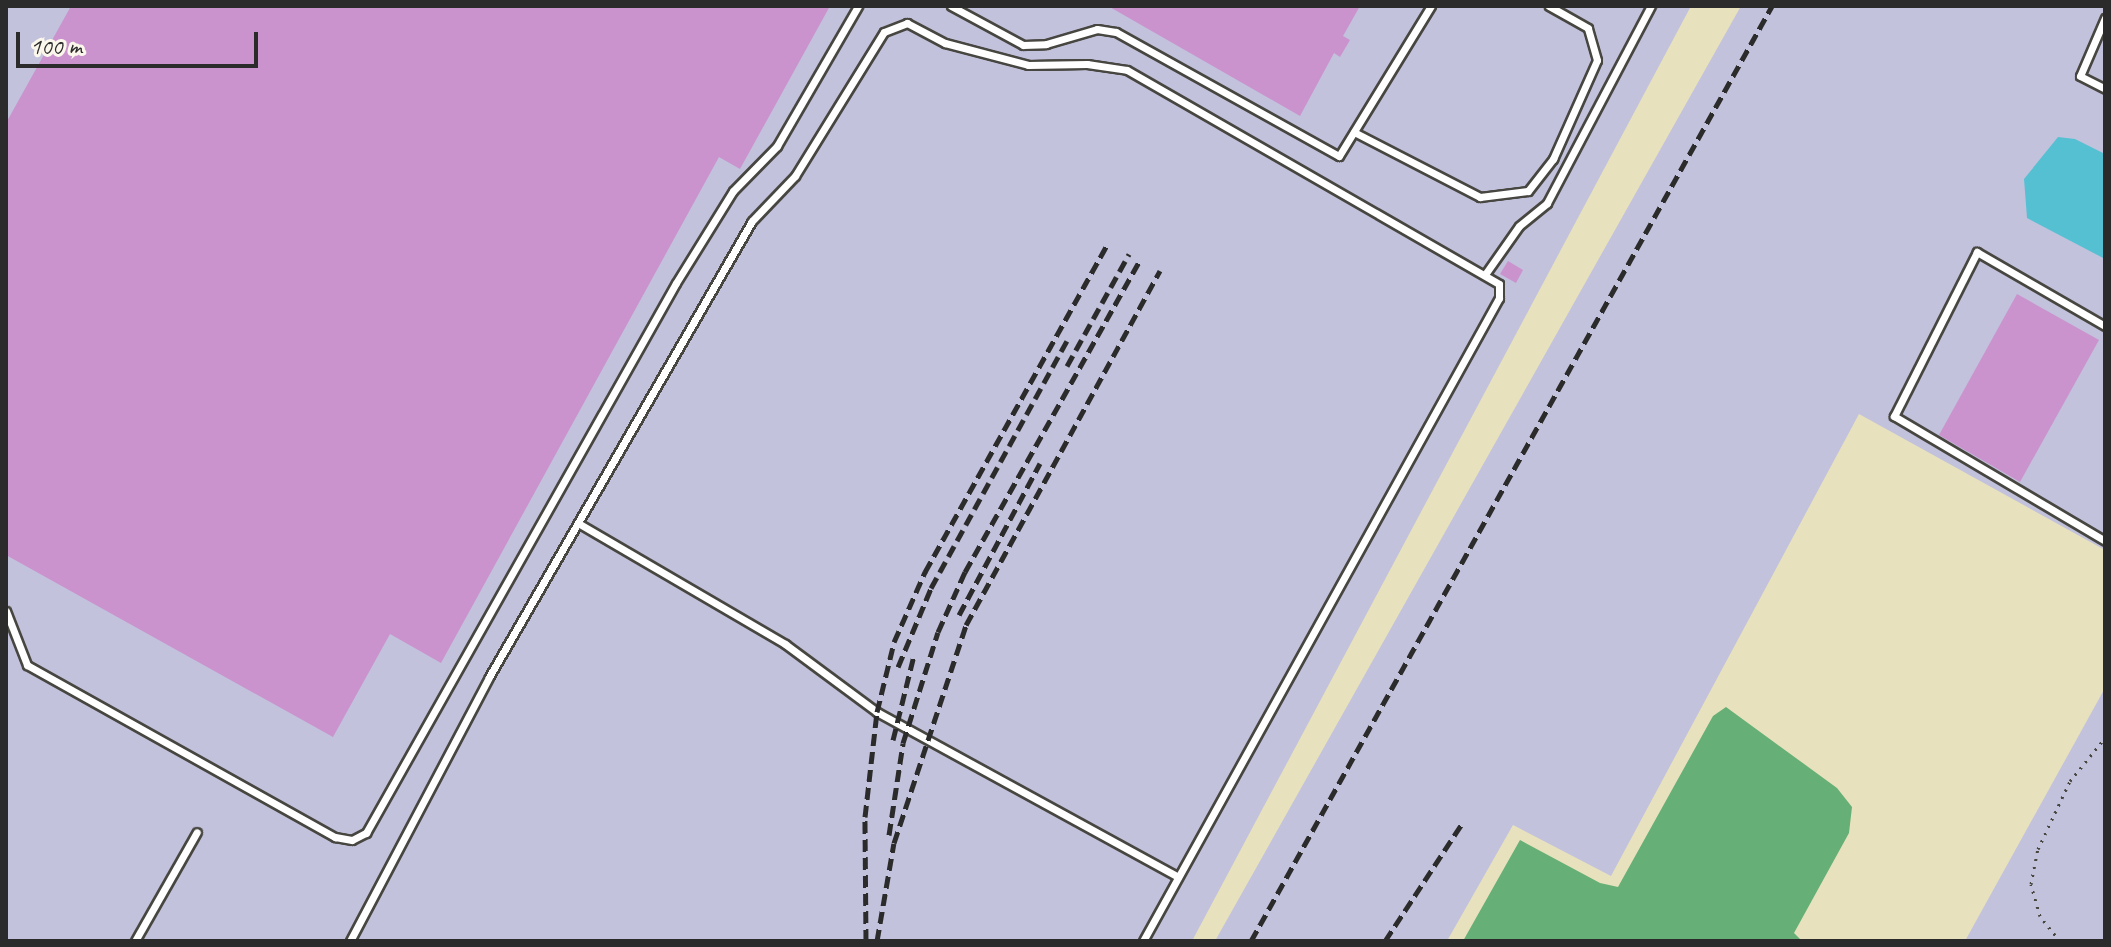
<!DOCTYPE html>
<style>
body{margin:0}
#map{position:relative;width:2111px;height:947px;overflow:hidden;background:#e8e1bd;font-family:Caveat,sans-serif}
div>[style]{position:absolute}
.industrial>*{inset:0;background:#c2c2dc}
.forest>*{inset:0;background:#66af76}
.water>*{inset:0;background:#56c0d3}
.building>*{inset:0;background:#ca93cd}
.path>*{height:3px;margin-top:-1.5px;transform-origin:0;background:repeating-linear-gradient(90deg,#474641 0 2px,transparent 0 8px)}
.roads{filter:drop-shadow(2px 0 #474641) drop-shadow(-2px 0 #474641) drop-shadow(0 2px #474641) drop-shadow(0 -2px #474641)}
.lane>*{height:7px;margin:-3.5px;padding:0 3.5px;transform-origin:3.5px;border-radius:3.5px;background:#fff}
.rail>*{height:5px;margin-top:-2.5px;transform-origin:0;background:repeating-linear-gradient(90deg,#2b2b2b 0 12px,transparent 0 18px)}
span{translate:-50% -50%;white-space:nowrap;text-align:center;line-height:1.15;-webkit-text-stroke:6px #fbf7ec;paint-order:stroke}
.frame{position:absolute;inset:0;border:8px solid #2b2b2b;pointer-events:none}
.scale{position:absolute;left:16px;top:32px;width:242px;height:36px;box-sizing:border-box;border:4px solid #2b2b2b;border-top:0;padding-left:10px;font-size:24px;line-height:28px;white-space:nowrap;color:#2b2b2b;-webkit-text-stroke:6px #fbf7ec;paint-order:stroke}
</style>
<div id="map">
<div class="industrial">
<div style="clip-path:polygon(6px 6px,1691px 6px,1192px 941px,6px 941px)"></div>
<div style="clip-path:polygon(1741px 6px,2105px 6px,2105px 550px,1859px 414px,1611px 876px,1513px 825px,1447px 941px,1215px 941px)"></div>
<div style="clip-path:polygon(2105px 688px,2105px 941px,1965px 941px)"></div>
</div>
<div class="forest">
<div style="clip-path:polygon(1726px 707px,1837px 788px,1852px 807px,1849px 833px,1794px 933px,1802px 941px,1463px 941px,1520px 840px,1600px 883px,1618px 887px,1713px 716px)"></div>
</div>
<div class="water">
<div style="clip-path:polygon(2058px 137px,2075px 139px,2105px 154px,2105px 259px,2027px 218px,2024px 179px)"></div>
</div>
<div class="building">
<div style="clip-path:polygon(71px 6px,830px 6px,740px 169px,719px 157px,441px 663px,390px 634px,333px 737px,6px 555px,6px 123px)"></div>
<div style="clip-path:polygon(1108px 6px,1360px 6px,1343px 36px,1350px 40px,1340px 57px,1334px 53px,1300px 116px)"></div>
<div style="clip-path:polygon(1508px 261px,1523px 270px,1516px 283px,1500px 274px)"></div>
<div style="clip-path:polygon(2017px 294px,2099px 340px,2020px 482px,1939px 435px)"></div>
</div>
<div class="path">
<div style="left:2060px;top:941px;width:32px;rotate:-129deg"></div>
<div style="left:2040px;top:916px;width:33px;rotate:-106deg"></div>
<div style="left:2031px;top:884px;width:36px;rotate:-79deg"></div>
<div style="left:2038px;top:849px;width:75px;rotate:-64.8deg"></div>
<div style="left:2070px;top:781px;width:55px;rotate:-50.9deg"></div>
</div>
<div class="roads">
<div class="lane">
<div style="left:951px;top:6px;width:82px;rotate:28.4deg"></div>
<div style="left:1023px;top:45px;width:23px;rotate:-2deg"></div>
<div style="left:1046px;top:44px;width:53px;rotate:-16.4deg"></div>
<div style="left:1097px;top:29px;width:19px;rotate:9deg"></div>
<div style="left:1116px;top:32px;width:255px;rotate:29.1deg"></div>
<div style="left:1339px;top:156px;width:176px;rotate:-58.5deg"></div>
<div style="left:2105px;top:18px;width:63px;rotate:113.3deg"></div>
<div style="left:2080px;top:76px;width:28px;rotate:27deg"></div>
<div style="left:1354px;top:132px;width:142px;rotate:27.3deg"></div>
<div style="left:1480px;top:197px;width:48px;rotate:-7.1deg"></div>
<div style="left:1528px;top:191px;width:41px;rotate:-52deg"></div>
<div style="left:1553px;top:159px;width:108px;rotate:-66deg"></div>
<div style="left:1597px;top:60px;width:33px;rotate:-106deg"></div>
<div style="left:1588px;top:28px;width:45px;rotate:-150.6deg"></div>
<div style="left:1486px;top:273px;width:57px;rotate:-54.9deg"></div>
<div style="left:1519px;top:226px;width:36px;rotate:-39deg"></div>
<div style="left:1547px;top:203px;width:223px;rotate:-62.2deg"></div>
<div style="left:2105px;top:326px;width:148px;rotate:-150deg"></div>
<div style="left:1977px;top:252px;width:184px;rotate:116.8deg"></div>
<div style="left:1894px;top:416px;width:245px;rotate:30.6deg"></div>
<div style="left:578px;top:523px;width:240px;rotate:30.3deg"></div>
<div style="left:785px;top:644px;width:114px;rotate:36.5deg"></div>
<div style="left:877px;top:712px;width:343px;rotate:28.7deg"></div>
<div style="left:6px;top:611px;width:58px;rotate:68.7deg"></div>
<div style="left:27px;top:665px;width:353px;rotate:29.2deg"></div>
<div style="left:335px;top:837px;width:17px;rotate:10deg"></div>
<div style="left:352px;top:840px;width:16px;rotate:-27deg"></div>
<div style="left:366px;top:833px;width:631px;rotate:-60.59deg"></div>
<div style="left:676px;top:283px;width:108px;rotate:-58.2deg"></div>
<div style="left:733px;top:191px;width:63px;rotate:-45.6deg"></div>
<div style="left:777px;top:146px;width:162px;rotate:-59.9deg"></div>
<div style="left:135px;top:941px;width:125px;rotate:-60.4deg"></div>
<div style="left:350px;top:941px;width:298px;rotate:-62.2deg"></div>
<div style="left:489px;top:677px;width:526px;rotate:-60.03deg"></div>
<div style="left:752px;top:221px;width:62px;rotate:-46.3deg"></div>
<div style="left:795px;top:176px;width:169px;rotate:-58.3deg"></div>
<div style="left:884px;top:32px;width:25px;rotate:-21deg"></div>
<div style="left:907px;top:23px;width:43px;rotate:27.8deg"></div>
<div style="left:945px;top:43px;width:86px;rotate:14.8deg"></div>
<div style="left:1028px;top:65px;width:59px;rotate:-1deg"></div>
<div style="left:1087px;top:64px;width:40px;rotate:8.5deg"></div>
<div style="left:1127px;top:70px;width:429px;rotate:29.9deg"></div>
<div style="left:1499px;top:284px;width:14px;rotate:90deg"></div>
<div style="left:1499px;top:298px;width:735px;rotate:118.97deg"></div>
</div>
</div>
<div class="rail">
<div style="left:1067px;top:366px;width:128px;rotate:-61deg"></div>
<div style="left:959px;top:615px;width:172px;rotate:-61.9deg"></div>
<div style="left:898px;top:667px;width:86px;rotate:-67.3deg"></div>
<div style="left:931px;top:588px;width:282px;rotate:-61.2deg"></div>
<div style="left:893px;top:740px;width:88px;rotate:-76.1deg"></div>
<div style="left:889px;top:835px;width:93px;rotate:-81.3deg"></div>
<div style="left:903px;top:743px;width:116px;rotate:-72.5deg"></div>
<div style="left:938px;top:632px;width:66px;rotate:-65.8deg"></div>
<div style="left:965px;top:572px;width:358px;rotate:-60.7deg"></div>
<div style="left:866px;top:941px;width:124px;rotate:-90.5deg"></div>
<div style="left:865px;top:817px;width:106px;rotate:-83.5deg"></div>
<div style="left:877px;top:712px;width:72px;rotate:-76.3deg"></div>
<div style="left:894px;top:642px;width:77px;rotate:-66.1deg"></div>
<div style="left:925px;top:572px;width:376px;rotate:-60.9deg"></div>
<div style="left:877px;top:941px;width:99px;rotate:-80.2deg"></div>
<div style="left:894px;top:843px;width:230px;rotate:-71.7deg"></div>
<div style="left:966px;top:625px;width:404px;rotate:-61.3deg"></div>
<div style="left:1251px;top:941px;width:1070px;rotate:-60.87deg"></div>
<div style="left:1385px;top:941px;width:140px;rotate:-56.7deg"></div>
</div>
<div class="frame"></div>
<div class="scale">100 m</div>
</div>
